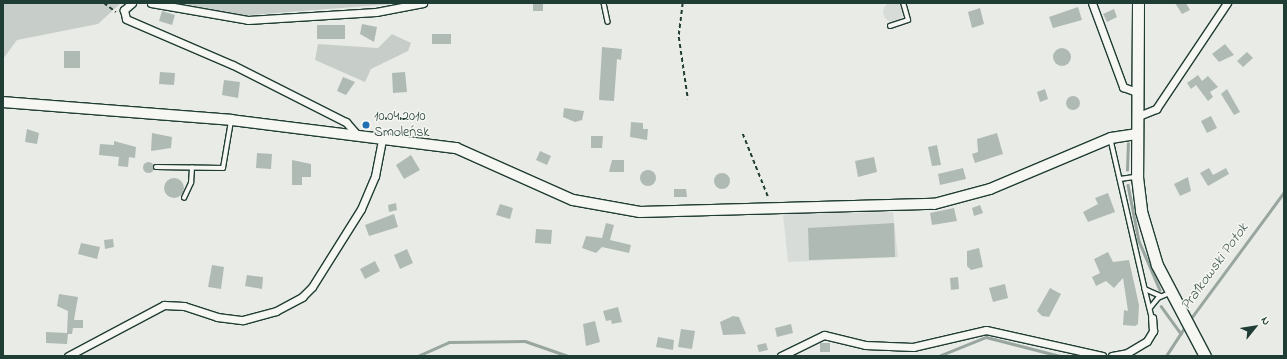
<!DOCTYPE html>
<meta charset="utf-8">
<style>
body{margin:0}
#map{position:relative;width:1287px;height:359px;overflow:hidden;background:#e9ebe7;font-family:"Indie Flower",sans-serif}
div>[style]{position:absolute}
.built>*{inset:0;background:#d8dcd8}
.round{border-radius:50%}
.green>*{inset:0;background:#c7cec9}
.stream>*{height:2.5px;margin:-1.25px;padding:0 1.25px;transform-origin:1.25px;border-radius:1.25px;background:#99a6a0}
.building>*{inset:0;background:#b0bab5}
.path>*{height:1.5px;margin-top:-0.75px;transform-origin:0;background:repeating-linear-gradient(90deg,#1f3d34 0 4px,transparent 0 7px)}
.roads{filter:drop-shadow(1px 0 #1f3d34) drop-shadow(-1px 0 #1f3d34) drop-shadow(0 1px #1f3d34) drop-shadow(0 -1px #1f3d34)}
.lane>*{height:3.5px;margin:-1.75px;padding:0 1.75px;transform-origin:1.75px;border-radius:1.75px;background:#f6f6f2}
.street>*{height:7px;margin:-3.5px;padding:0 3.5px;transform-origin:3.5px;border-radius:3.5px;background:#f6f6f2}
.secondary>*{height:10px;margin:-5px;padding:0 5px;transform-origin:5px;border-radius:5px;background:#f6f6f2}
.primary>*{height:11px;margin:-5.5px;padding:0 5.5px;transform-origin:5.5px;border-radius:5.5px;background:#f6f6f2}
.dots>*{width:11px;height:11px;translate:-50% -50%;box-sizing:border-box;border:2px solid #f6f6f2;border-radius:50%}
span{translate:-50% -50%;white-space:nowrap;text-align:center;line-height:1.15;-webkit-text-stroke:3px #f6f6f2;paint-order:stroke}
.poi-label{font-size:14px;color:#1f3d34}
.left{translate:0 -50%;text-align:left}
.water-label{font-size:15px;color:#445c54;font-style:italic}
.frame{position:absolute;inset:0;border:4px solid #1f3d34;pointer-events:none}
.north{position:absolute;left:1235px;top:307px;width:40px;height:40px;-webkit-text-stroke:3px #f6f6f2;paint-order:stroke;rotate:60deg;font-size:11px;font-weight:700;line-height:16px;text-align:center;color:#1f3d34}
.north::after{content:'';display:block;margin:auto;width:14px;height:18px;background:#1f3d34;clip-path:polygon(50% 0,100% 100%,50% 72%,0 100%)}
</style>
<div id="map">
<div class="built">
<div class="round" style="left:883px;top:2px;width:20px;height:20px"></div>
<div style="clip-path:polygon(893px 212px,898px 257px,788px 262px,783px 214px)"></div>
</div>
<div class="green">
<div style="clip-path:polygon(3px 3px,121px 3px,98px 24px,17px 40px,3px 59px)"></div>
<div style="clip-path:polygon(163px 3px,405px 3px,237px 16px)"></div>
<div style="clip-path:polygon(392px 34px,411px 43px,408px 51px,371px 69px,365px 82px,315px 60px,318px 44px,378px 48px)"></div>
</div>
<div class="stream">
<div style="left:1127px;top:170px;width:26px;rotate:-88deg"></div>
<div style="left:1128px;top:185px;width:57px;rotate:78.9deg"></div>
<div style="left:1139px;top:241px;width:53px;rotate:66.8deg"></div>
<div style="left:1161px;top:306px;width:34px;rotate:54deg"></div>
<div style="left:1189px;top:321px;width:160px;rotate:-53.6deg"></div>
<div style="left:418px;top:356px;width:34px;rotate:-24deg"></div>
<div style="left:449px;top:342px;width:76px;rotate:-0.8deg"></div>
<div style="left:525px;top:341px;width:46px;rotate:19.2deg"></div>
<div style="left:939px;top:356px;width:51px;rotate:-22deg"></div>
<div style="left:986px;top:337px;width:76px;rotate:14.4deg"></div>
<div style="left:1166px;top:356px;width:35px;rotate:-57deg"></div>
</div>
<div class="building">
<div style="clip-path:polygon(1175px 3px,1186px 3px,1190px 10px,1182px 14px)"></div>
<div style="clip-path:polygon(533px 4px,543px 4px,543px 11px,533px 11px)"></div>
<div style="clip-path:polygon(1078px 7px,1082px 20px,1053px 28px,1049px 17px)"></div>
<div style="clip-path:polygon(980px 8px,984px 24px,972px 28px,968px 12px)"></div>
<div style="clip-path:polygon(1114px 9px,1117px 17px,1107px 22px,1103px 14px)"></div>
<div style="clip-path:polygon(162px 11px,175px 15px,172px 25px,159px 21px)"></div>
<div style="clip-path:polygon(362px 24px,377px 27px,374px 42px,360px 34px)"></div>
<div style="clip-path:polygon(317px 25px,345px 25px,345px 39px,317px 39px)"></div>
<div style="clip-path:polygon(432px 34px,451px 34px,451px 44px,432px 44px)"></div>
<div style="clip-path:polygon(1225px 44px,1234px 55px,1219px 62px,1212px 54px)"></div>
<div style="clip-path:polygon(602px 47px,622px 49px,621px 60px,617px 59px,614px 101px,599px 100px)"></div>
<div class="round" style="left:1053px;top:48px;width:18px;height:18px"></div>
<div style="clip-path:polygon(64px 51px,80px 51px,80px 68px,64px 68px)"></div>
<div style="clip-path:polygon(1247px 52px,1253px 58px,1243px 67px,1237px 61px)"></div>
<div style="clip-path:polygon(160px 72px,175px 73px,174px 85px,159px 84px)"></div>
<div style="clip-path:polygon(405px 72px,407px 92px,393px 93px,392px 73px)"></div>
<div style="clip-path:polygon(1198px 75px,1202px 81px,1208px 76px,1218px 87px,1210px 92px,1213px 97px,1208px 101px,1196px 85px,1191px 89px,1187px 83px)"></div>
<div style="clip-path:polygon(343px 77px,355px 82px,346px 95px,337px 91px)"></div>
<div style="clip-path:polygon(224px 80px,240px 82px,238px 98px,222px 95px)"></div>
<div style="clip-path:polygon(1045px 89px,1048px 99px,1040px 102px,1037px 92px)"></div>
<div style="clip-path:polygon(1227px 89px,1240px 112px,1234px 115px,1221px 94px)"></div>
<div class="round" style="left:1066px;top:96px;width:14px;height:14px"></div>
<div style="clip-path:polygon(564px 108px,584px 111px,582px 120px,575px 122px,563px 117px)"></div>
<div style="clip-path:polygon(1211px 116px,1217px 128px,1207px 133px,1201px 121px)"></div>
<div style="clip-path:polygon(631px 122px,643px 123px,643px 129px,648px 129px,647px 140px,630px 137px)"></div>
<div style="clip-path:polygon(27px 129px,39px 133px,37px 144px,25px 142px)"></div>
<div style="clip-path:polygon(152px 133px,172px 137px,171px 148px,151px 151px)"></div>
<div style="clip-path:polygon(997px 133px,1003px 154px,975px 163px,972px 154px,978px 152px,977px 139px)"></div>
<div style="clip-path:polygon(591px 136px,603px 136px,602px 148px,591px 148px)"></div>
<div style="clip-path:polygon(114px 141px,136px 147px,135px 158px,129px 157px,128px 167px,118px 166px,119px 157px,99px 155px,100px 144px,114px 145px)"></div>
<div style="clip-path:polygon(937px 145px,941px 165px,932px 166px,928px 147px)"></div>
<div style="clip-path:polygon(540px 151px,551px 156px,547px 165px,536px 160px)"></div>
<div style="clip-path:polygon(257px 153px,272px 154px,271px 169px,256px 168px)"></div>
<div style="clip-path:polygon(411px 155px,420px 170px,404px 179px,396px 165px)"></div>
<div style="clip-path:polygon(874px 157px,877px 172px,858px 177px,855px 161px)"></div>
<div style="clip-path:polygon(292px 160px,311px 164px,311px 177px,302px 177px,302px 185px,292px 185px)"></div>
<div style="clip-path:polygon(612px 160px,624px 160px,624px 172px,609px 172px)"></div>
<div class="round" style="left:142.5px;top:161.5px;width:11px;height:11px"></div>
<div style="clip-path:polygon(963px 168px,966px 179px,940px 185px,938px 174px)"></div>
<div style="clip-path:polygon(1209px 168px,1213px 175px,1226px 168px,1229px 174px,1208px 186px,1200px 173px)"></div>
<div class="round" style="left:640px;top:170px;width:16px;height:16px"></div>
<div class="round" style="left:714px;top:173px;width:16px;height:16px"></div>
<div style="clip-path:polygon(1188px 177px,1191px 191px,1180px 196px,1174px 184px)"></div>
<div class="round" style="left:164px;top:178px;width:20px;height:20px"></div>
<div style="clip-path:polygon(674px 189px,686px 189px,687px 197px,674px 197px)"></div>
<div style="clip-path:polygon(1108px 193px,1115px 212px,1088px 222px,1083px 212px,1098px 204px,1095px 198px)"></div>
<div style="clip-path:polygon(396px 203px,397px 210px,389px 212px,388px 205px)"></div>
<div style="clip-path:polygon(500px 204px,513px 208px,510px 219px,496px 215px)"></div>
<div style="clip-path:polygon(980px 205px,983px 213px,974px 216px,972px 208px)"></div>
<div style="clip-path:polygon(954px 208px,957px 221px,932px 225px,930px 213px)"></div>
<div style="clip-path:polygon(394px 214px,398px 227px,369px 236px,365px 225px)"></div>
<div style="clip-path:polygon(606px 223px,614px 225px,610px 240px,631px 245px,629px 253px,602px 247px,596px 253px,582px 248px,586px 236px,602px 238px)"></div>
<div style="clip-path:polygon(894px 223px,895px 257px,809px 260px,808px 228px)"></div>
<div style="clip-path:polygon(536px 229px,552px 230px,551px 244px,535px 243px)"></div>
<div style="clip-path:polygon(113px 239px,114px 247px,105px 249px,104px 240px)"></div>
<div style="clip-path:polygon(81px 243px,100px 247px,97px 259px,78px 254px)"></div>
<div style="clip-path:polygon(979px 248px,983px 267px,971px 270px,967px 266px,967px 251px)"></div>
<div style="clip-path:polygon(407px 249px,413px 263px,400px 269px,394px 255px)"></div>
<div style="clip-path:polygon(1108px 252px,1113px 262px,1129px 260px,1139px 305px,1138px 324px,1135px 326px,1123px 325px,1124px 310px,1128px 311px,1123px 278px,1114px 288px,1106px 281px,1096px 286px,1092px 277px,1100px 273px,1094px 259px)"></div>
<div style="clip-path:polygon(375px 261px,380px 271px,365px 279px,360px 269px)"></div>
<div style="clip-path:polygon(212px 265px,224px 267px,221px 289px,208px 287px)"></div>
<div style="clip-path:polygon(247px 275px,263px 277px,262px 289px,245px 286px)"></div>
<div style="clip-path:polygon(958px 277px,959px 289px,951px 290px,950px 278px)"></div>
<div style="clip-path:polygon(1005px 284px,1008px 298px,993px 302px,989px 288px)"></div>
<div style="clip-path:polygon(1050px 288px,1061px 294px,1049px 317px,1042px 316px,1037px 311px)"></div>
<div style="clip-path:polygon(59px 294px,78px 297px,74px 320px,83px 320px,83px 328px,73px 328px,72px 334px,68px 334px,67px 344px,46px 343px,46px 332px,67px 333px,68px 311px,57px 306px)"></div>
<div style="clip-path:polygon(618px 307px,622px 322px,612px 324px,611px 320px,606px 321px,603px 311px)"></div>
<div style="clip-path:polygon(733px 316px,739px 317px,746px 334px,723px 335px,720px 322px)"></div>
<div style="clip-path:polygon(595px 321px,600px 342px,586px 346px,583px 324px)"></div>
<div style="clip-path:polygon(791px 324px,793px 333px,777px 337px,775px 328px)"></div>
<div style="clip-path:polygon(681px 329px,695px 331px,692px 349px,678px 347px)"></div>
<div style="clip-path:polygon(658px 337px,674px 340px,673px 350px,656px 347px)"></div>
<div style="clip-path:polygon(766px 343px,768px 350px,759px 352px,757px 345px)"></div>
<div style="clip-path:polygon(820px 343px,830px 343px,830px 352px,820px 352px)"></div>
</div>
<div class="path">
<div style="left:104px;top:3px;width:15px;rotate:37deg"></div>
<div style="left:683px;top:3px;width:34px;rotate:97deg"></div>
<div style="left:679px;top:37px;width:63px;rotate:81.7deg"></div>
<div style="left:743px;top:134px;width:70px;rotate:68.2deg"></div>
</div>
<div class="roads">
<div class="lane">
<div style="left:604px;top:3px;width:19px;rotate:78deg"></div>
<div style="left:890px;top:26px;width:19px;rotate:-18deg"></div>
<div style="left:908px;top:20px;width:18px;rotate:-106deg"></div>
<div style="left:1111px;top:140px;width:153px;rotate:77.1deg"></div>
<div style="left:1145px;top:289px;width:17px;rotate:24deg"></div>
<div style="left:156px;top:167px;width:67px;rotate:0.9deg"></div>
<div style="left:223px;top:168px;width:48px;rotate:-80.3deg"></div>
<div style="left:1120px;top:179px;width:14px;rotate:-8deg"></div>
<div style="left:184px;top:198px;width:17px;rotate:-65deg"></div>
<div style="left:191px;top:183px;width:15px;rotate:-86deg"></div>
<div style="left:1145px;top:289px;width:30px;rotate:76deg"></div>
<div style="left:1150px;top:308px;width:13px;rotate:-51deg"></div>
<div style="left:1158px;top:298px;width:13px;rotate:-23deg"></div>
</div>
<div class="street">
<div style="left:132px;top:3px;width:11px;rotate:139deg"></div>
<div style="left:124px;top:10px;width:9px;rotate:77deg"></div>
<div style="left:126px;top:19px;width:116px;rotate:23.3deg"></div>
<div style="left:233px;top:65px;width:127px;rotate:26.8deg"></div>
<div style="left:346px;top:122px;width:18px;rotate:49deg"></div>
<div style="left:151px;top:3px;width:98px;rotate:9.9deg"></div>
<div style="left:248px;top:20px;width:128px;rotate:-3.6deg"></div>
<div style="left:376px;top:12px;width:48px;rotate:-10.8deg"></div>
<div style="left:1092px;top:3px;width:90px;rotate:69.7deg"></div>
<div style="left:1123px;top:87px;width:15px;rotate:20deg"></div>
<div style="left:1136px;top:117px;width:22px;rotate:-22deg"></div>
<div style="left:1156px;top:109px;width:128px;rotate:-56.2deg"></div>
<div style="left:68px;top:356px;width:109px;rotate:-28deg"></div>
<div style="left:164px;top:305px;width:20px;rotate:3deg"></div>
<div style="left:184px;top:306px;width:35px;rotate:18deg"></div>
<div style="left:217px;top:317px;width:26px;rotate:7deg"></div>
<div style="left:243px;top:320px;width:34px;rotate:-15deg"></div>
<div style="left:276px;top:311px;width:30px;rotate:-28deg"></div>
<div style="left:302px;top:297px;width:14px;rotate:-45deg"></div>
<div style="left:312px;top:287px;width:92px;rotate:-57.9deg"></div>
<div style="left:361px;top:209px;width:36px;rotate:-67deg"></div>
<div style="left:375px;top:176px;width:38px;rotate:-79deg"></div>
<div style="left:781px;top:356px;width:48px;rotate:-26deg"></div>
<div style="left:824px;top:335px;width:42px;rotate:13.7deg"></div>
<div style="left:865px;top:345px;width:48px;rotate:2.4deg"></div>
<div style="left:913px;top:347px;width:75px;rotate:-13.1deg"></div>
<div style="left:986px;top:330px;width:119px;rotate:12.6deg"></div>
<div style="left:1112px;top:356px;width:15px;rotate:-11deg"></div>
<div style="left:1127px;top:353px;width:23px;rotate:-31deg"></div>
<div style="left:1147px;top:341px;width:12px;rotate:-59deg"></div>
<div style="left:1153px;top:331px;width:13px;rotate:-94deg"></div>
</div>
<div class="secondary">
<div style="left:3px;top:102px;width:229px;rotate:4.5deg"></div>
<div style="left:231px;top:120px;width:227px;rotate:7.1deg"></div>
<div style="left:456px;top:148px;width:128px;rotate:24deg"></div>
<div style="left:573px;top:200px;width:68px;rotate:10.2deg"></div>
<div style="left:640px;top:212px;width:294px;rotate:-1.6deg"></div>
<div style="left:934px;top:204px;width:58px;rotate:-15deg"></div>
<div style="left:990px;top:189px;width:131px;rotate:-22.9deg"></div>
<div style="left:1111px;top:138px;width:25px;rotate:-9deg"></div>
</div>
<div class="primary">
<div style="left:1138px;top:3px;width:174px;rotate:90.3deg"></div>
<div style="left:1137px;top:177px;width:34px;rotate:83deg"></div>
<div style="left:1141px;top:211px;width:56px;rotate:73.5deg"></div>
<div style="left:1157px;top:265px;width:103px;rotate:62.2deg"></div>
</div>
</div>
<div class="dots">
<div style="left:366px;top:125px;background:#1f6fb2"></div>
</div>
<div class="poi-label">
<span class="left" style="left:374px;top:125px">10.04.2010<br>Smoleńsk</span>
</div>
<div class="water-label">
<span style="left:1215px;top:267px;rotate:-54deg">Prałkowski Potok</span>
</div>
<div class="frame"></div>
<div class="north">N</div>
</div>
